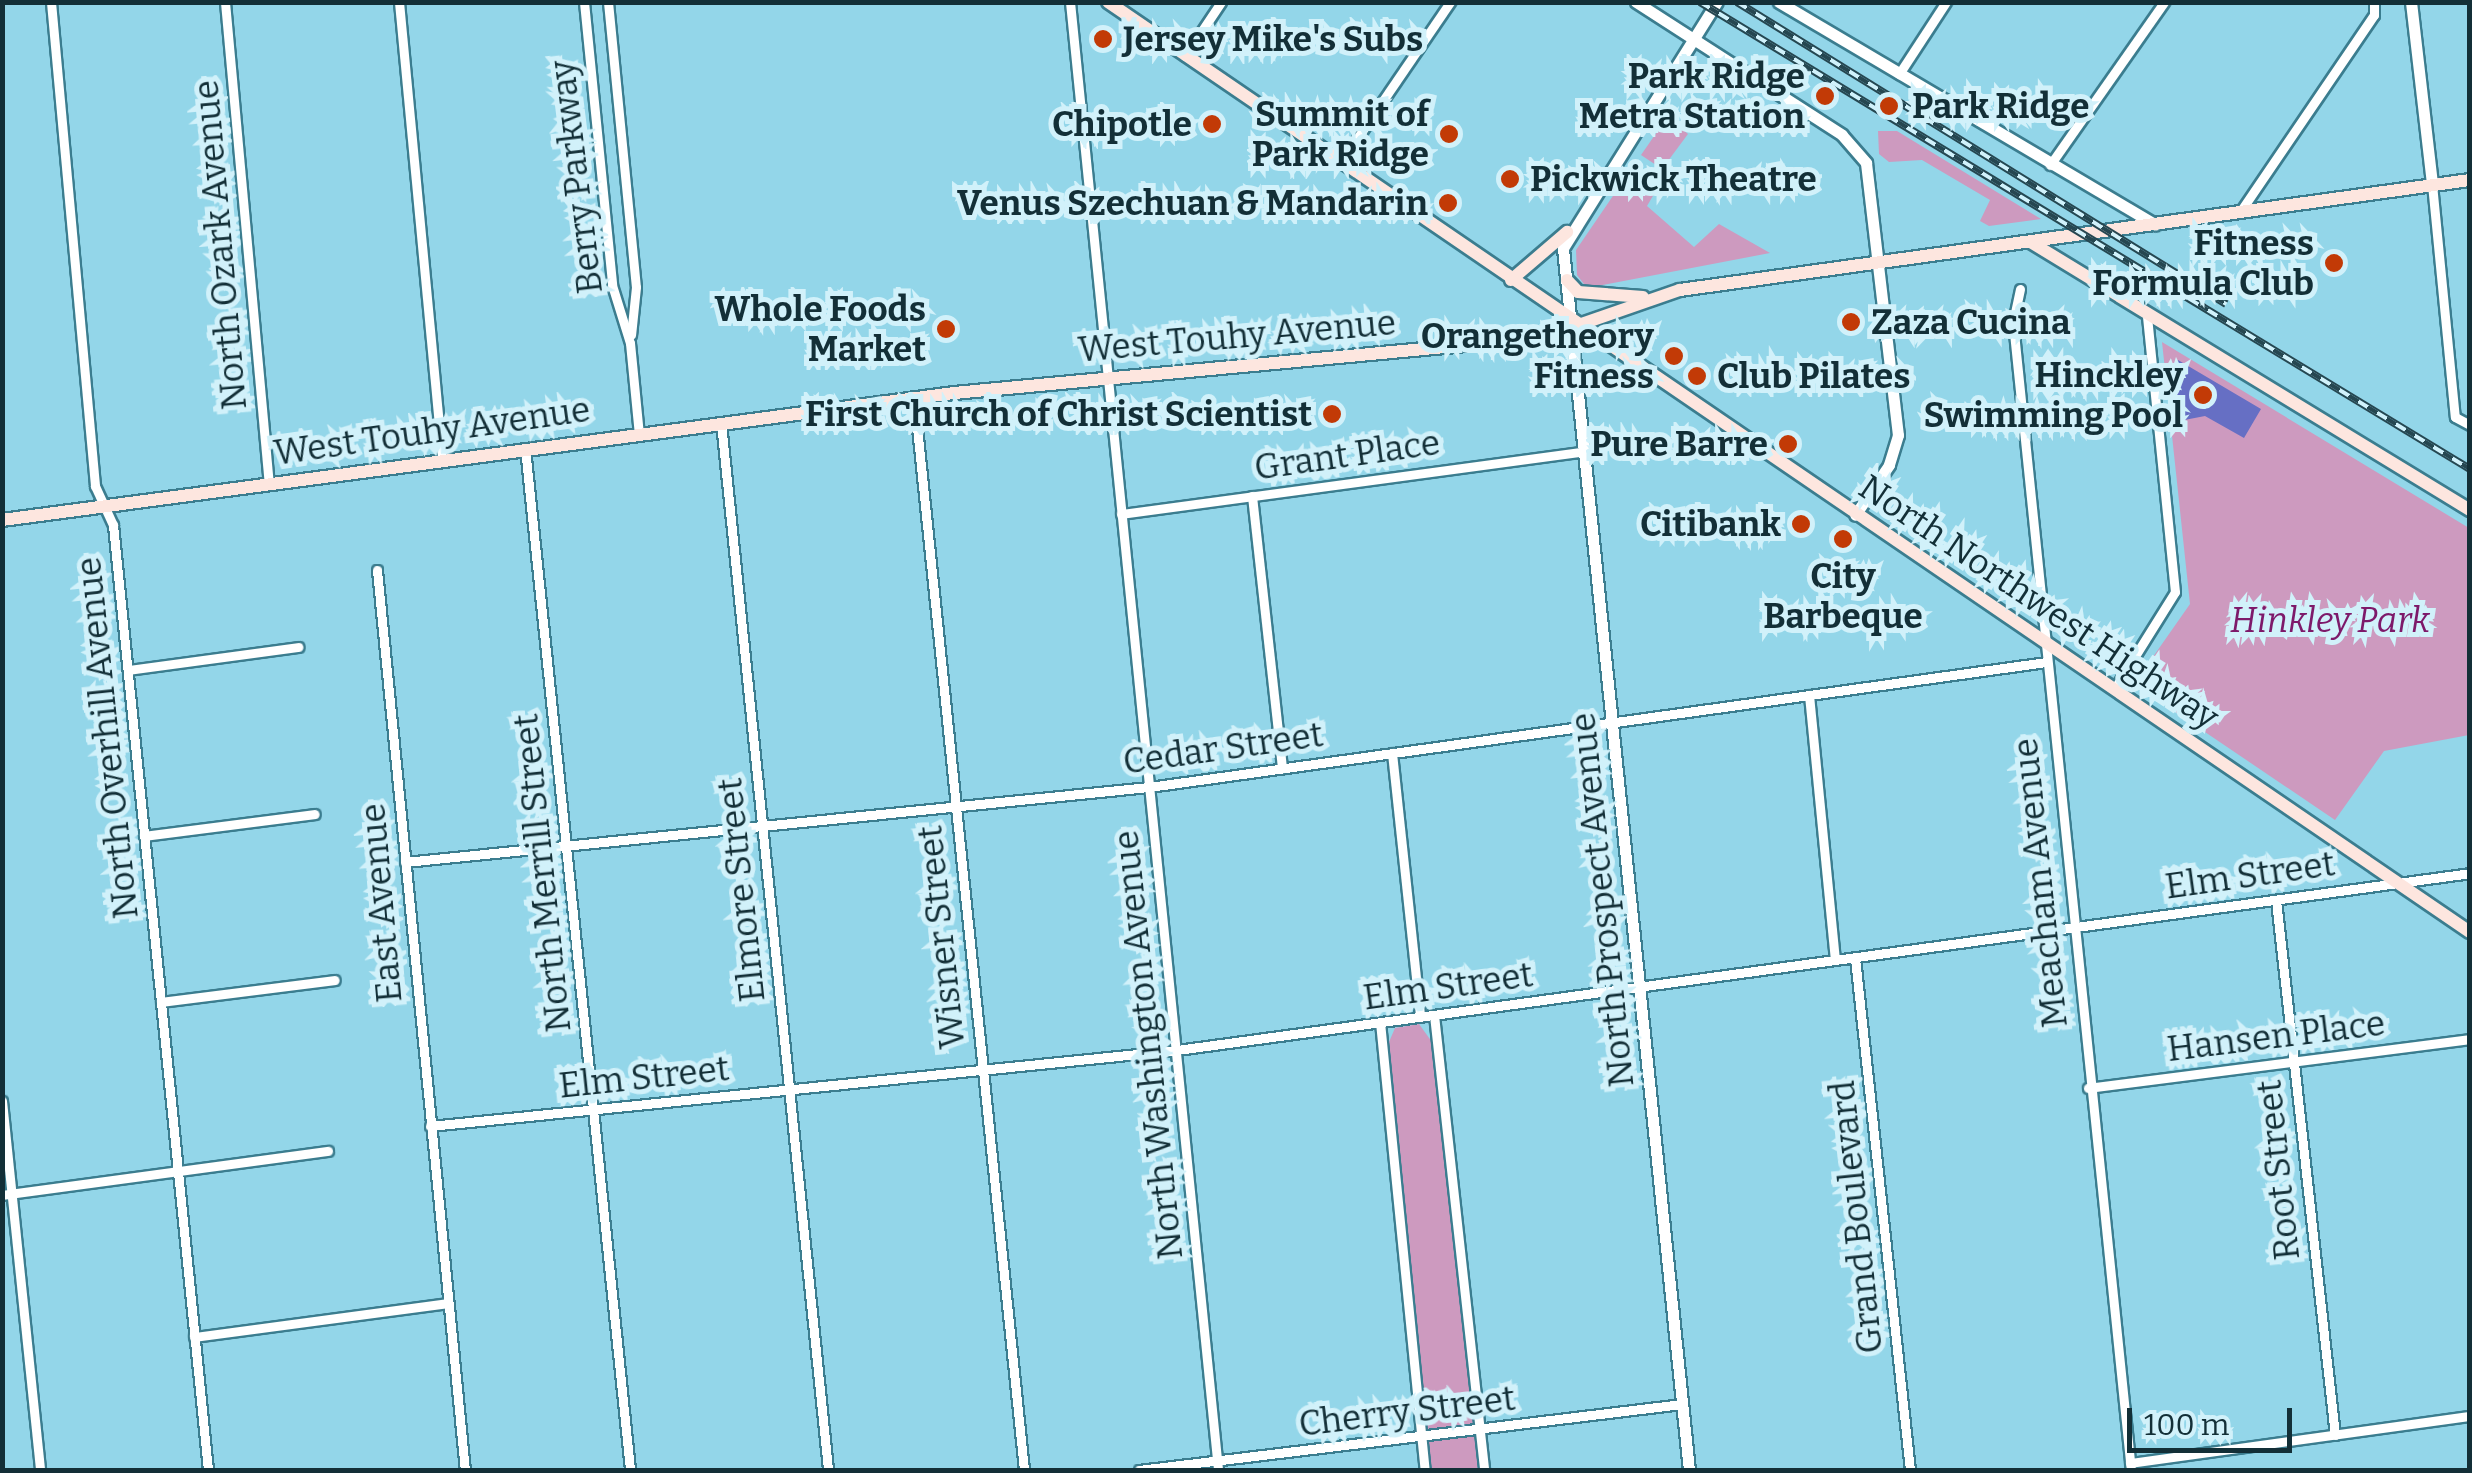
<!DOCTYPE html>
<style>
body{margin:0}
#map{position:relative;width:2472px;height:1473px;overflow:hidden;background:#93d6e9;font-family:Bitter,serif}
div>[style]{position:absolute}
.green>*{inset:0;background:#cd9abf}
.water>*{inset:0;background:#666fc4}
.roads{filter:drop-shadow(2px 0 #3b7d8f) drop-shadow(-2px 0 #3b7d8f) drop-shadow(0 2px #3b7d8f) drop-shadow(0 -2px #3b7d8f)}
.minor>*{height:9px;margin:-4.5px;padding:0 4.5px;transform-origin:4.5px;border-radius:4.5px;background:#fff}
.tertiary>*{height:11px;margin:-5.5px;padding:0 5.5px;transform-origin:5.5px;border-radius:5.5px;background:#fff}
.secondary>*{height:12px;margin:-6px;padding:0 6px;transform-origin:6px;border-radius:6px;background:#fde6df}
.rail>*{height:8px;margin-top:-4px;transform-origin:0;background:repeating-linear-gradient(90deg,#d1f1fa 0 11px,#264751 0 22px);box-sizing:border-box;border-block:2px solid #264751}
.dots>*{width:28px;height:28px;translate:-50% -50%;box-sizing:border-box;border:5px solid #d1f1fa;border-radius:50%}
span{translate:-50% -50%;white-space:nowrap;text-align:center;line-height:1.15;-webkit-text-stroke:10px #d1f1fa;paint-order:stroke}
.poi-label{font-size:35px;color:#132f37;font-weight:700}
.left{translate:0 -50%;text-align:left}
.right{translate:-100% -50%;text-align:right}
.street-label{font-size:35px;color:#132f37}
.park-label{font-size:35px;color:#7d196a;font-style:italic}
.frame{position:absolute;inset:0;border:5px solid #132f37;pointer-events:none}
.scale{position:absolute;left:2127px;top:1408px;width:165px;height:45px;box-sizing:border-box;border:5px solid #132f37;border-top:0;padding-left:12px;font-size:30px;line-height:35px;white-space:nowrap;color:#132f37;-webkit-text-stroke:8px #d1f1fa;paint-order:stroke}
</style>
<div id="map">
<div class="green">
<div style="clip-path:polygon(1668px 116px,1688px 134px,1662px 169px,1641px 155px)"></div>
<div style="clip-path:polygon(1878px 131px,1897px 131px,2041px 219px,1989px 226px,1980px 221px,1990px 200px,1922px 160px,1889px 162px,1879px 154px)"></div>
<div style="clip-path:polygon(1630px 171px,1657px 189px,1647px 206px,1694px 247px,1719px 224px,1770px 253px,1587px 288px,1577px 275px,1576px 250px)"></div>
<div style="clip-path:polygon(2162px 342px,2469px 528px,2469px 735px,2384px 751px,2335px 820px,2134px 684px,2190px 604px)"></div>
<div style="clip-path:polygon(1419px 1024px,1432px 1042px,1478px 1470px,1431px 1470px,1389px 1042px,1395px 1028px)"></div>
</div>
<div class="water">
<div style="clip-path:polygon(2178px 360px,2261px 409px,2244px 438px,2205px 416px,2174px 422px,2166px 380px)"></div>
</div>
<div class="roads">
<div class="minor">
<div style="left:51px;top:2px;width:486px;rotate:84.8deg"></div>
<div style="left:95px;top:486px;width:43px;rotate:65.2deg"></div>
<div style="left:113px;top:525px;width:950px;rotate:84.26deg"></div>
<div style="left:225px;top:2px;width:483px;rotate:84.8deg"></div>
<div style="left:399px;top:2px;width:459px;rotate:84.6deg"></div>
<div style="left:584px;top:2px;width:284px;rotate:84.3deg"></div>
<div style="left:612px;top:285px;width:61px;rotate:72.8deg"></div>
<div style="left:630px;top:343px;width:91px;rotate:84.4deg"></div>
<div style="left:608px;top:2px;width:286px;rotate:84.4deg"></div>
<div style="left:636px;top:287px;width:48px;rotate:95.9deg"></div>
<div style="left:1070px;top:2px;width:1475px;rotate:84.24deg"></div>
<div style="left:1185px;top:56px;width:65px;rotate:-56.3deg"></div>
<div style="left:1899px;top:74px;width:86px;rotate:-56.9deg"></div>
<div style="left:1341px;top:162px;width:194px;rotate:-55.7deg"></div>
<div style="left:2050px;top:165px;width:199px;rotate:-55deg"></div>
<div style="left:2432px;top:184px;width:234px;rotate:84.4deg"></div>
<div style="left:2455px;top:417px;width:17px;rotate:28deg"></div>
<div style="left:2242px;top:209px;width:235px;rotate:-55.8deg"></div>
<div style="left:2374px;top:15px;width:13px;rotate:-90deg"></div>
<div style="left:2020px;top:289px;width:35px;rotate:102deg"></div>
<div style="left:2013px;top:323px;width:1153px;rotate:84.13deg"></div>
<div style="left:914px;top:398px;width:1078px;rotate:84.14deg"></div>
<div style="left:721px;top:423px;width:1052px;rotate:84.16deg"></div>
<div style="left:525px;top:448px;width:1027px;rotate:84.13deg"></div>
<div style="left:1252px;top:496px;width:274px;rotate:83.7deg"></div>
<div style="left:1121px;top:514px;width:463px;rotate:-7.7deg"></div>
<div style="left:377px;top:570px;width:904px;rotate:84.42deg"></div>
<div style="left:128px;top:670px;width:172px;rotate:-7.7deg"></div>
<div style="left:2115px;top:688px;width:113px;rotate:-58deg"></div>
<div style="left:2175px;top:592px;width:278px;rotate:-95.8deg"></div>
<div style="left:1809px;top:695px;width:266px;rotate:84.4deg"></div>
<div style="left:1392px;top:753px;width:265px;rotate:83.9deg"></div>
<div style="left:144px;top:836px;width:172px;rotate:-7.3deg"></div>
<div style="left:405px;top:862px;width:748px;rotate:-5.76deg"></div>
<div style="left:1149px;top:787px;width:906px;rotate:-7.93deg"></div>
<div style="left:2276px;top:900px;width:538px;rotate:83.71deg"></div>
<div style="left:1855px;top:958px;width:515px;rotate:83.87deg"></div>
<div style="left:161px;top:1002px;width:175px;rotate:-7.2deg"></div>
<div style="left:1434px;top:1015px;width:458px;rotate:83.7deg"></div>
<div style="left:1380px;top:1022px;width:450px;rotate:84.3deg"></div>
<div style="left:2088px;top:1088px;width:385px;rotate:-7.3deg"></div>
<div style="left:2px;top:1101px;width:371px;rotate:84.1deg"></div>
<div style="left:430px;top:1126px;width:751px;rotate:-5.81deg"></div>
<div style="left:1177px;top:1050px;width:1305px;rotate:-7.79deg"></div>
<div style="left:2px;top:1195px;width:329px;rotate:-7.7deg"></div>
<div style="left:194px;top:1337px;width:256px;rotate:-7.6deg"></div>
<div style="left:2130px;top:1463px;width:343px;rotate:-7.9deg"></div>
<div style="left:1139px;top:1470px;width:547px;rotate:-6.93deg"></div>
</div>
<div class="tertiary">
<div style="left:1636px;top:2px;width:245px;rotate:32.8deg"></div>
<div style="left:1842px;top:135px;width:37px;rotate:49deg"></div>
<div style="left:1866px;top:163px;width:274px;rotate:83.3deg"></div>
<div style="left:1898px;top:435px;width:31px;rotate:107deg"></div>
<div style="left:1889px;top:465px;width:60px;rotate:124.2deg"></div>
<div style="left:1779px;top:2px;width:437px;rotate:30.6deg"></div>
<div style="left:2411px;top:2px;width:183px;rotate:83.4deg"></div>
<div style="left:1689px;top:1470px;width:1228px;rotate:-95.89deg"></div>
<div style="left:1563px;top:248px;width:290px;rotate:-58deg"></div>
</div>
<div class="secondary">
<div style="left:1108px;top:2px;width:1649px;rotate:34.33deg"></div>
<div style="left:2032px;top:243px;width:513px;rotate:31.37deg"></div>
<div style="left:1511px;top:280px;width:74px;rotate:-40.6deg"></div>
<div style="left:1567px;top:280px;width:16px;rotate:47deg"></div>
<div style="left:1578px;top:292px;width:65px;rotate:4.4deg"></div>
<div style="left:2px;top:520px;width:960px;rotate:-7.6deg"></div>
<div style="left:954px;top:393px;width:590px;rotate:-5.35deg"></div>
<div style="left:1541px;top:338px;width:147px;rotate:-19.1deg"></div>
<div style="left:1680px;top:290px;width:798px;rotate:-7.93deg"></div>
</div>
</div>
<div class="rail">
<div style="left:1700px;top:2px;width:901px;rotate:31.24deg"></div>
<div style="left:1737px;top:2px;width:575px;rotate:31.7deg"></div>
</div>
<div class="dots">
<div style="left:1103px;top:39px;background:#c23a06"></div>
<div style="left:1825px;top:96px;background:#c23a06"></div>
<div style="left:1889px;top:106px;background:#c23a06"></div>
<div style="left:1212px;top:124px;background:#c23a06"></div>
<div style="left:1449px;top:134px;background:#c23a06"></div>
<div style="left:1510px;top:179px;background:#c23a06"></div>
<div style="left:1448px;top:203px;background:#c23a06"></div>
<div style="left:2334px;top:263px;background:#c23a06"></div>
<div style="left:1851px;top:322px;background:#c23a06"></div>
<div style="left:946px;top:329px;background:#c23a06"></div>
<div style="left:1674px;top:356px;background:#c23a06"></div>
<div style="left:1697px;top:376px;background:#c23a06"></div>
<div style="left:2203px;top:395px;background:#c23a06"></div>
<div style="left:1332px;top:414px;background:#c23a06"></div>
<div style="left:1788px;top:444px;background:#c23a06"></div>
<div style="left:1801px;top:524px;background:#c23a06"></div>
<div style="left:1843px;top:539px;background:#c23a06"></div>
</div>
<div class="poi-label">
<span class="left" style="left:1123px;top:39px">Jersey Mike's Subs</span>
<span class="right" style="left:1805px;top:96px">Park Ridge<br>Metra Station</span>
<span class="left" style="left:1912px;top:106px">Park Ridge</span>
<span class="right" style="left:1429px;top:134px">Summit of<br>Park Ridge</span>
<span class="right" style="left:1192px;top:124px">Chipotle</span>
<span class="left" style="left:1530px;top:179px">Pickwick Theatre</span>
<span class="right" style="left:1428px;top:203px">Venus Szechuan &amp; Mandarin</span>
<span class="right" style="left:2314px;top:263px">Fitness<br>Formula Club</span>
<span class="right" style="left:926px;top:329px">Whole Foods<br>Market</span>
<span class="left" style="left:1871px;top:322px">Zaza Cucina</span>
<span class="right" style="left:1654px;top:356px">Orangetheory<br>Fitness</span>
<span class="right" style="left:2183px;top:395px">Hinckley<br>Swimming Pool</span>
<span class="left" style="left:1717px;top:376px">Club Pilates</span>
<span class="right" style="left:1312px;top:414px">First Church of Christ Scientist</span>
<span class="right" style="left:1768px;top:444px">Pure Barre</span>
<span class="right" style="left:1781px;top:524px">Citibank</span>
<span style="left:1843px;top:596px">City<br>Barbeque</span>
</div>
<div class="street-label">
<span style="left:576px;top:177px;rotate:-97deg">Berry Parkway</span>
<span style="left:220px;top:245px;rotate:-95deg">North Ozark Avenue</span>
<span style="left:1237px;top:336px;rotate:-5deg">West Touhy Avenue</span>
<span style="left:432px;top:431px;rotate:-8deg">West Touhy Avenue</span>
<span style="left:1347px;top:455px;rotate:-8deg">Grant Place</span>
<span style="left:2039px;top:602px;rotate:34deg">North Northwest Highway</span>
<span style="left:107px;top:738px;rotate:-96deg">North Overhill Avenue</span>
<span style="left:1223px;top:748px;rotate:-8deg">Cedar Street</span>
<span style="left:542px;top:873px;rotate:-96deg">North Merrill Street</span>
<span style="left:2250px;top:875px;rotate:-8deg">Elm Street</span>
<span style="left:2040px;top:883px;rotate:-96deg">Meacham Avenue</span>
<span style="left:741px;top:890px;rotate:-96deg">Elmore Street</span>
<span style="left:1602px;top:900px;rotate:-96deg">North Prospect Avenue</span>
<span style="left:381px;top:903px;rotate:-95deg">East Avenue</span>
<span style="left:941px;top:937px;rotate:-96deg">Wisner Street</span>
<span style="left:1448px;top:986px;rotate:-8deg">Elm Street</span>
<span style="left:2276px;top:1036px;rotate:-7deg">Hansen Place</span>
<span style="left:1148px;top:1045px;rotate:-96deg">North Washington Avenue</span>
<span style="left:644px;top:1077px;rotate:-6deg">Elm Street</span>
<span style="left:2278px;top:1170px;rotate:-96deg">Root Street</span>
<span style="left:1856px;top:1217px;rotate:-96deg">Grand Boulevard</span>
<span style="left:1407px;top:1411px;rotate:-7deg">Cherry Street</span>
</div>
<div class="park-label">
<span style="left:2330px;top:620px">Hinkley Park</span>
</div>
<div class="frame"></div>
<div class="scale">100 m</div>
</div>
